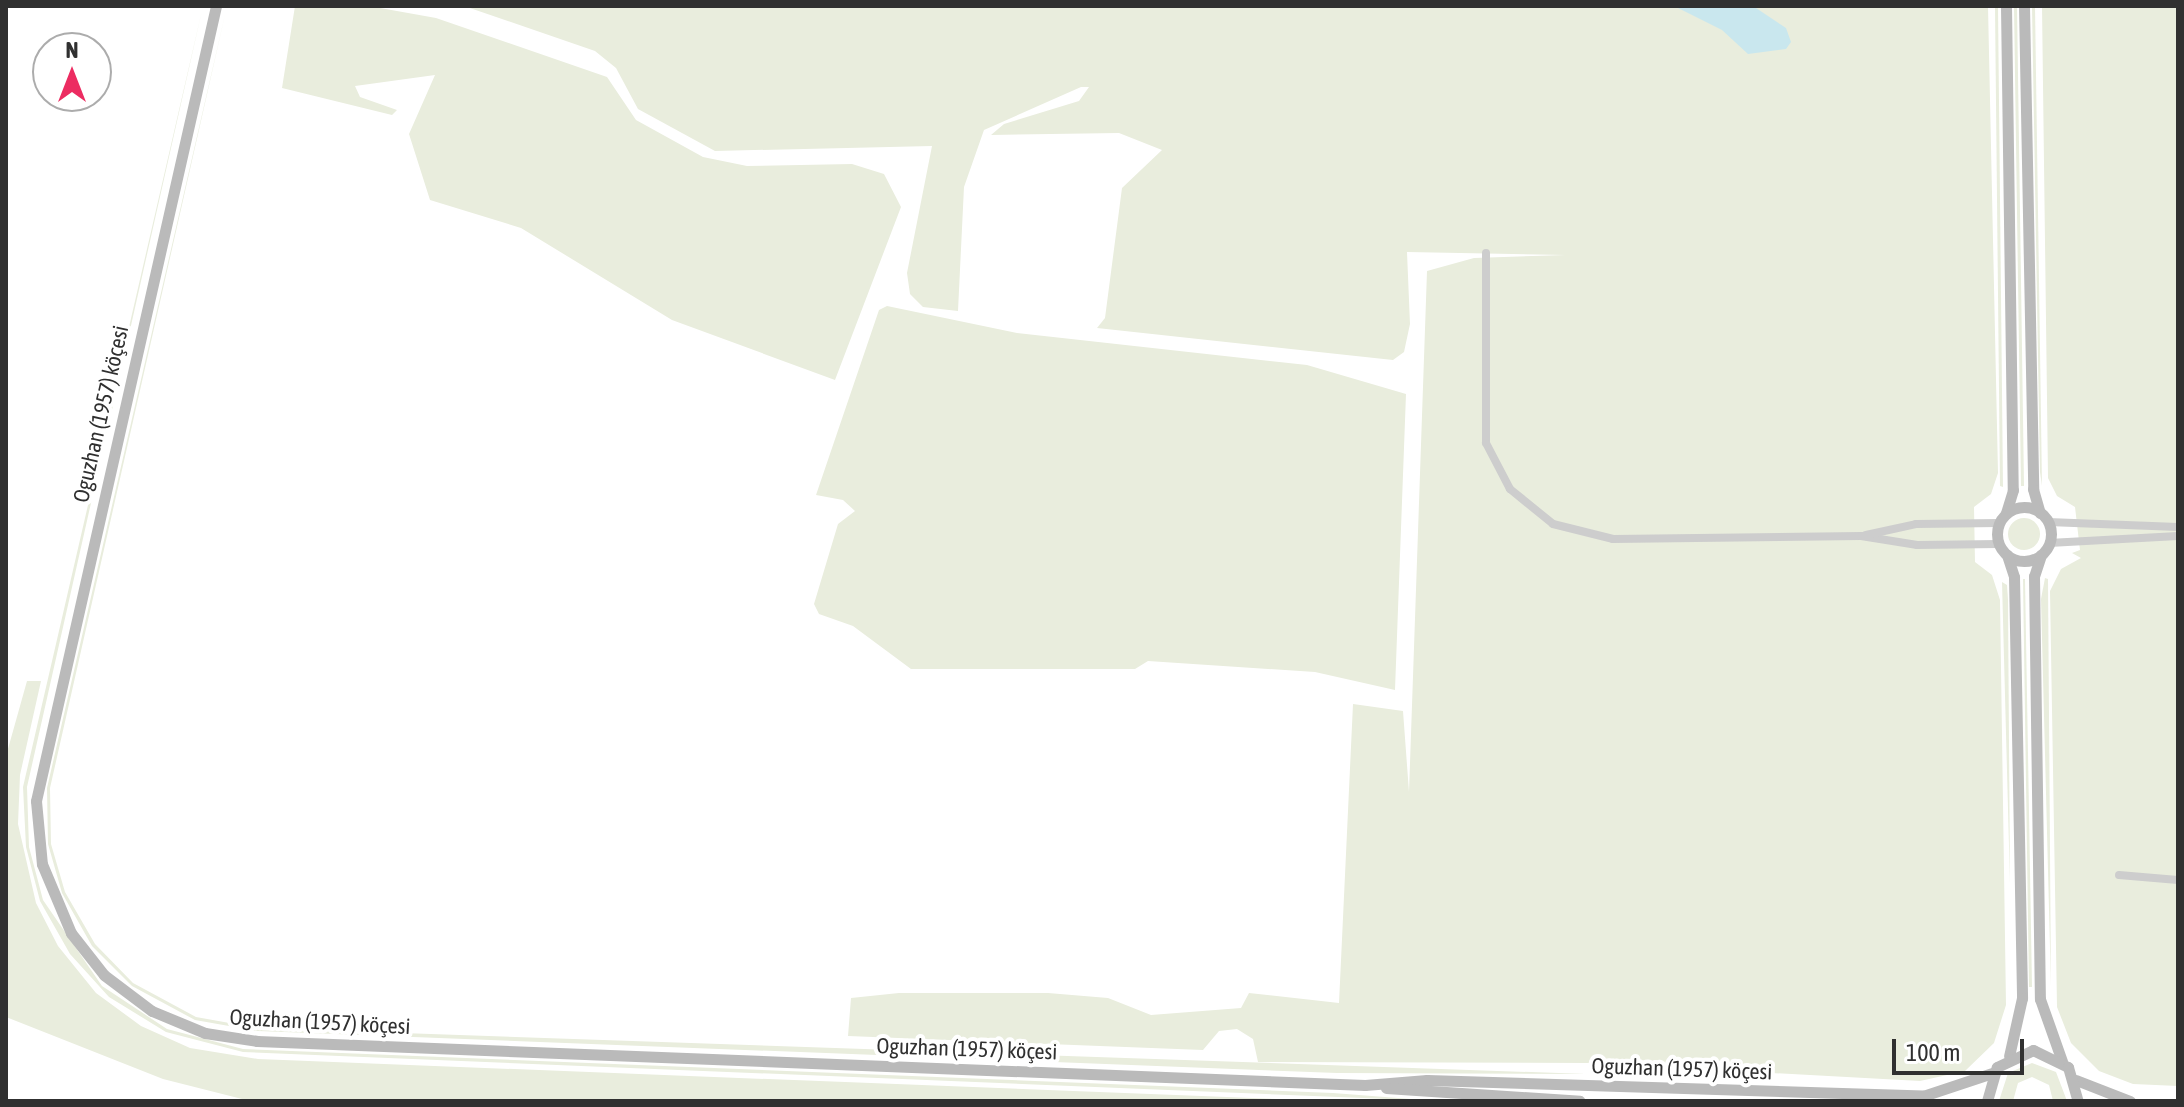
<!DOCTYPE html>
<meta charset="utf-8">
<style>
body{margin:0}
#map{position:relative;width:2184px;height:1107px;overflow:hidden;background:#fff;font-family:"Asap Condensed",sans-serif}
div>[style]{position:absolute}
.green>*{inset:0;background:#e9eddd}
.round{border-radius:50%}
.water>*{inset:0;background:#c9e7ee}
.street>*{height:8px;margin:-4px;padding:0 4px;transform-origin:4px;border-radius:4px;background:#cdcdcd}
.secondary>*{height:11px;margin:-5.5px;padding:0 5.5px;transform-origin:5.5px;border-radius:5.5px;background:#bababa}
.secondary>.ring{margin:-5.5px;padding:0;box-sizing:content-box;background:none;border:11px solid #bababa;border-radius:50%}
span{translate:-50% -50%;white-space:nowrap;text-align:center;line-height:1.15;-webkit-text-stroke:8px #fff;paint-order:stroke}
.street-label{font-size:22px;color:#303030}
.frame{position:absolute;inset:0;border:8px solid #303030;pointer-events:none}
.north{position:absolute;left:32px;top:32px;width:80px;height:80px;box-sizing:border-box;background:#fff;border:2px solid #acacac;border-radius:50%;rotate:0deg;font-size:22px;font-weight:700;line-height:32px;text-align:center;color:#303030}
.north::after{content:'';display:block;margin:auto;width:28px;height:36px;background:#ec2c61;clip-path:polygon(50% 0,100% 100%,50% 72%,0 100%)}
.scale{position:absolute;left:1892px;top:1039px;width:132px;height:36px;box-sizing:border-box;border:4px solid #303030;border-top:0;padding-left:10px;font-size:24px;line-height:28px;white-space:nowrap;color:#303030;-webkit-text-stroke:6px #fff;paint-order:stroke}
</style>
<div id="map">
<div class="green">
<div style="clip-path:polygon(203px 6px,27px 787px,29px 847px,43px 900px,102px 986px,167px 1029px,243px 1049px,1333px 1093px,1437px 1101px,243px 1052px,166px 1032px,109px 997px,70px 954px,40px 901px,26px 847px,23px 787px)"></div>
<div style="clip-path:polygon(227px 6px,50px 788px,51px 844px,65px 892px,95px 944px,133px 983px,196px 1017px,258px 1028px,1587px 1074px,1337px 1073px,258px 1031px,195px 1020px,132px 986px,92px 946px,62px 893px,48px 844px,47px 788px)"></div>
<div style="clip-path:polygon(295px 6px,369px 6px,436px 18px,607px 77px,636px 120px,703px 157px,747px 166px,852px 164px,884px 174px,901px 207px,835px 380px,672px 320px,521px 228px,430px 200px,409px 134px,435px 75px,355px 86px,360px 97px,397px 110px,392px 115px,282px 88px)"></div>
<div style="clip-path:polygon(464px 6px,1988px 6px,1998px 473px,1991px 494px,1974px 507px,1975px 562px,1992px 575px,2000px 600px,2006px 1005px,1994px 1043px,1965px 1071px,1920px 1081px,1588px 1063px,1258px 1062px,1253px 1039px,1237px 1029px,1219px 1031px,1203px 1050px,848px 1036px,851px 998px,899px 993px,1048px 993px,1108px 998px,1151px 1015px,1241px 1008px,1249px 993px,1339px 1003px,1353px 704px,1403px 711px,1409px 792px,1427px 271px,1474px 258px,1566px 255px,1407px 252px,1410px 324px,1404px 352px,1393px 360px,1097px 328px,1105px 318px,1122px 188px,1162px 150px,1119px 133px,991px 135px,1004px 124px,1079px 101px,1089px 87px,1081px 87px,984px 130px,964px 187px,958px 311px,923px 307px,910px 294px,907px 273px,932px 146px,715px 151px,638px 109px,616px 68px,595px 51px)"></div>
<div style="clip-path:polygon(1995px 6px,1998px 6px,2003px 487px,2000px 486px)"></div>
<div style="clip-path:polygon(2014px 6px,2017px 6px,2024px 486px,2021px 486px)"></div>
<div style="clip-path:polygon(2032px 6px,2035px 6px,2042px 486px,2040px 472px)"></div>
<div style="clip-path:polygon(2042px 6px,2178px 6px,2178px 1086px,2133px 1084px,2099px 1071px,2071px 1043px,2057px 1007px,2050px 591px,2061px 569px,2081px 558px,2072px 553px,2080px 550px,2075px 507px,2057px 496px,2048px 478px)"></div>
<div style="clip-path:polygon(887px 306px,1017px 333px,1307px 365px,1406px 394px,1395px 690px,1315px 672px,1148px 661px,1135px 669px,911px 669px,853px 626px,819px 614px,814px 604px,838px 524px,855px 511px,843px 500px,816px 495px,879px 310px)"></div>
<div class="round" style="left:2008px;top:518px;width:32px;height:32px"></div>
<div style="clip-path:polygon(2045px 578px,2048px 579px,2051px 987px,2041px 599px)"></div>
<div style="clip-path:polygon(2023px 579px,2025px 579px,2032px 987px,2029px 987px)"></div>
<div style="clip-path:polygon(2002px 582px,2007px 585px,2008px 600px,2010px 884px)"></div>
<div style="clip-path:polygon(27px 681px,41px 681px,20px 775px,18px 824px,36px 903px,58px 946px,96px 993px,141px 1026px,190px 1048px,258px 1059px,1327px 1101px,250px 1101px,163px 1079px,6px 1017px,6px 756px)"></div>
<div style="clip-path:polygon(2032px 1063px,2056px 1072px,2067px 1101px,2053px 1101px,2049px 1085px,2032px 1077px,2018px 1083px,2013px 1101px,1999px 1101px,2008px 1073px)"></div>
</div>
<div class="water">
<div style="clip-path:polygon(1674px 6px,1753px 6px,1786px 28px,1791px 42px,1786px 49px,1748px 54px,1722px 30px)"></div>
</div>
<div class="street">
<div style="left:1486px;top:253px;width:190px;rotate:90deg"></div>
<div style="left:1486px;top:443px;width:52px;rotate:62.4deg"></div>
<div style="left:1510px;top:489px;width:55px;rotate:39.1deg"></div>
<div style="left:1553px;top:524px;width:62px;rotate:14deg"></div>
<div style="left:1613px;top:539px;width:248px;rotate:-0.7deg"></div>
<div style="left:1861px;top:536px;width:57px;rotate:9.1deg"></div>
<div style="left:1917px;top:545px;width:82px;rotate:-0.7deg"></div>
<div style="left:2048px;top:522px;width:130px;rotate:2.2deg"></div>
<div style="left:1866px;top:535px;width:51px;rotate:-12.4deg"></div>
<div style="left:1916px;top:524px;width:83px;rotate:-0.7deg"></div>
<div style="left:2049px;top:543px;width:129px;rotate:-3.1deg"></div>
<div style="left:2119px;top:875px;width:59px;rotate:4.8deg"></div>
</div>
<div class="secondary">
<div style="left:216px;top:6px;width:815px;rotate:102.76deg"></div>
<div style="left:36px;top:801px;width:63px;rotate:84.6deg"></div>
<div style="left:42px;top:864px;width:75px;rotate:67.2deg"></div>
<div style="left:71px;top:933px;width:53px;rotate:51.8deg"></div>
<div style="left:104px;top:975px;width:60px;rotate:36.9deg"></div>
<div style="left:152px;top:1011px;width:57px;rotate:22.5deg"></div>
<div style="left:205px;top:1033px;width:53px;rotate:8.7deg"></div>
<div style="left:257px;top:1041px;width:1109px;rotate:2.27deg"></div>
<div style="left:1365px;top:1085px;width:62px;rotate:-4.6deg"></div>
<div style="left:1427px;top:1080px;width:496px;rotate:1.8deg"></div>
<div style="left:1923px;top:1096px;width:73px;rotate:-18.4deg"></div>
<div style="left:2006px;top:6px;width:484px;rotate:89.2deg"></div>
<div style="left:2013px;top:490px;width:24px;rotate:107deg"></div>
<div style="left:2024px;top:6px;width:483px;rotate:88.9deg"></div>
<div style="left:2033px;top:489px;width:25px;rotate:74deg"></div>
<div class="ring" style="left:1997px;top:507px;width:43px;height:43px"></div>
<div style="left:2007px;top:555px;width:23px;rotate:72deg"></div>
<div style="left:2014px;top:577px;width:421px;rotate:88.9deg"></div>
<div style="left:2022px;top:998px;width:59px;rotate:102.6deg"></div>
<div style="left:2041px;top:555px;width:22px;rotate:108deg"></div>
<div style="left:2034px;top:576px;width:423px;rotate:89.2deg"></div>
<div style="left:2040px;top:999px;width:66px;rotate:70.5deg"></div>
<div style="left:2076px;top:1080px;width:58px;rotate:21.3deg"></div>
<div style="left:1386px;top:1088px;width:194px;rotate:3.8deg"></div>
<div style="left:1987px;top:1101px;width:35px;rotate:-74deg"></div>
<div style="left:1997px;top:1067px;width:40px;rotate:-25deg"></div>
<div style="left:2033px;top:1050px;width:39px;rotate:26deg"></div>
<div style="left:2068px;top:1067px;width:35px;rotate:74deg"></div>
</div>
<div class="street-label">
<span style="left:101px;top:414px;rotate:-77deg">Oguzhan (1957) köçesi</span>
<span style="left:320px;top:1022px;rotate:3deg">Oguzhan (1957) köçesi</span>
<span style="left:967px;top:1049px;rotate:2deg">Oguzhan (1957) köçesi</span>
<span style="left:1682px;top:1069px;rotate:2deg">Oguzhan (1957) köçesi</span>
</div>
<div class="frame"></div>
<div class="north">N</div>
<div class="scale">100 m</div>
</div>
